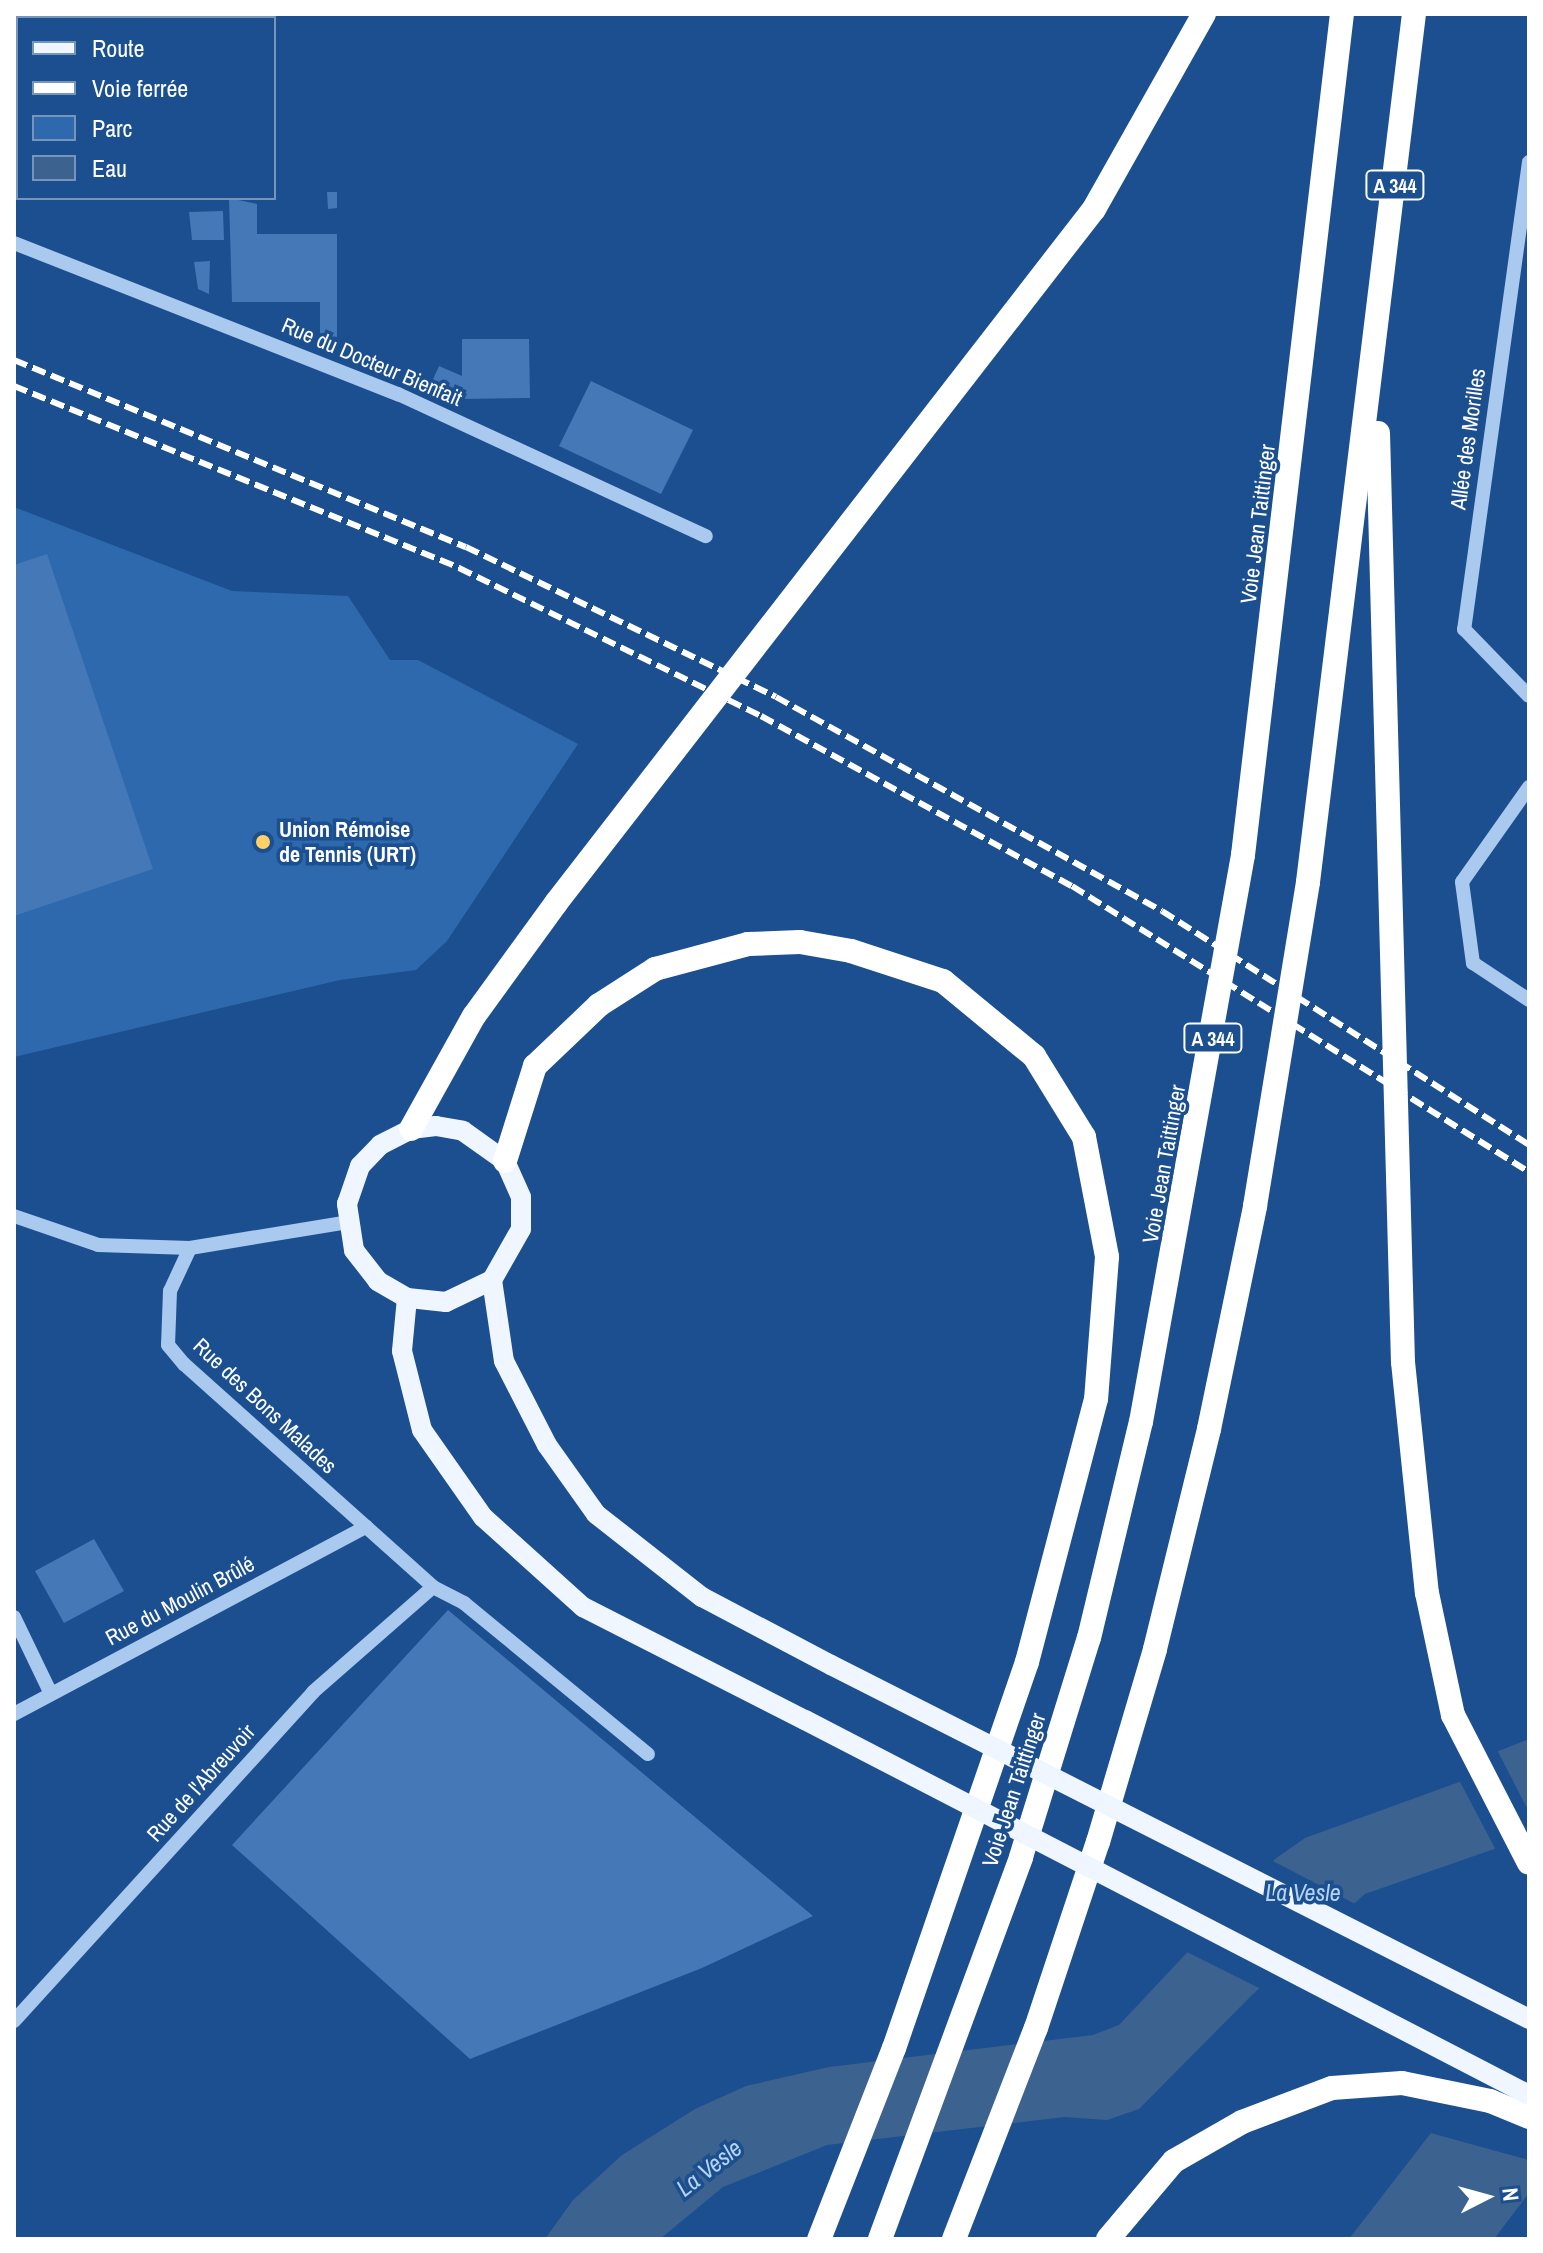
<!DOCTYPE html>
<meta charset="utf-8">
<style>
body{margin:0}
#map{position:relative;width:1543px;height:2253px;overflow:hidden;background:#1b4f8f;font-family:"Archivo Narrow",sans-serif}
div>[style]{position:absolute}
.green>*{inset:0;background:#2e69ad}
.water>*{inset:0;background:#3c6290}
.pier>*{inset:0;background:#1b4f8f}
.building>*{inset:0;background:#4478b7}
.minor>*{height:14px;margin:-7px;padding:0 7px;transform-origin:7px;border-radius:7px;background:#a9c9ee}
.major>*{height:20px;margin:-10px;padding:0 10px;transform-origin:10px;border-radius:10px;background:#f0f6ff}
.highway>*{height:24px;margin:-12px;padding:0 12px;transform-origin:12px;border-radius:12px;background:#fff}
.rail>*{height:6px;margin-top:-3px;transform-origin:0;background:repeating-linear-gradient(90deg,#fff 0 14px,transparent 0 20px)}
.major-bridge>*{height:20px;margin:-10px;padding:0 10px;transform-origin:10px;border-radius:10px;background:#f0f6ff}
.dots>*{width:22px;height:22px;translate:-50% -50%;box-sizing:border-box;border:4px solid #1b4f8f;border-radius:50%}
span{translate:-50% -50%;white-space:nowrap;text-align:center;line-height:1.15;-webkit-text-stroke:7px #1b4f8f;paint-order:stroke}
.shield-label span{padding:2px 6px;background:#1b4f8f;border:2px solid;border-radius:6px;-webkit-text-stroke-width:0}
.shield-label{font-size:20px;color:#fff;font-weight:700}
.street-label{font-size:22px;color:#fff}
.poi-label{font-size:22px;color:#fff;font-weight:700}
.left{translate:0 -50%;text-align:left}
.water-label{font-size:24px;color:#b5d3f5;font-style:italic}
.frame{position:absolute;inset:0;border:16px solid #fff;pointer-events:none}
.legend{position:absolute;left:16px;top:16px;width:260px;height:184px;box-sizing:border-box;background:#1b4f8f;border:2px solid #7695bc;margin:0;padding:10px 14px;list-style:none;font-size:24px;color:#fff}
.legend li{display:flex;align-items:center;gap:16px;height:40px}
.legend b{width:40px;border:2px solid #7695bc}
.north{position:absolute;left:1447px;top:2157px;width:80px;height:80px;-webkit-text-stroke:6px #1b4f8f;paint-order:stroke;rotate:84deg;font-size:22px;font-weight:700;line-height:32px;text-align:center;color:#fff}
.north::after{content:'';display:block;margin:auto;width:28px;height:36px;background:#fff;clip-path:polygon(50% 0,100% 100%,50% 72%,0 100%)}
</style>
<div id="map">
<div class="green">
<div style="clip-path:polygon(14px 507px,232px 591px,348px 596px,390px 660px,418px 660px,578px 744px,447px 941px,416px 970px,340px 980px,14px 1057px)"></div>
</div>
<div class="water">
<div style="clip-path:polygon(1529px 1739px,1529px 1827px,1497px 1848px,1365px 1894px,1253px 1994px,1139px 2109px,1107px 2120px,1064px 2117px,827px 2145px,723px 2187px,660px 2239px,545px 2239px,573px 2200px,622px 2155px,695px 2109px,746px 2086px,829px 2067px,1093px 2035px,1119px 2025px,1275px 1859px,1305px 1838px,1462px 1781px,1491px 1754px)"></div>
<div style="clip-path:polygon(1529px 2006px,1529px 2193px,1494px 2239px,1349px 2239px)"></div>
</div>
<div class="pier">
<div style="clip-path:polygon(1496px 1748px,1529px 1812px,1529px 1832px,1497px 1852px,1458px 1778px)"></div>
<div style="clip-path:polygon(1269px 1859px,1359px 1906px,1263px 1990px,1183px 1950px)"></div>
<div style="clip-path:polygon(1529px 2002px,1529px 2160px,1427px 2132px,1526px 2004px)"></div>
</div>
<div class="building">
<div style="clip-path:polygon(327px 192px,337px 192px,337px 208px,328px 209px)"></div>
<div style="clip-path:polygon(229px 198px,257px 204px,257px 234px,337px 234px,337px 337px,320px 335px,320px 302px,232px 302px)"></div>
<div style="clip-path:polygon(223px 211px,224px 240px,192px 240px,189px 212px)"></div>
<div style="clip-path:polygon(210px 261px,209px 294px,198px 289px,194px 262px)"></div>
<div style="clip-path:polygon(462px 339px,529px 339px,530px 398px,462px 399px,430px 386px,439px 366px,462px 376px)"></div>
<div style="clip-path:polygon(591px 381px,693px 430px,661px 494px,559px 446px)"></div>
<div style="clip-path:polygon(47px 554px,153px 869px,14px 916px,14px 565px)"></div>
<div style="clip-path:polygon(94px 1539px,124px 1591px,64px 1623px,35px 1571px)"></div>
<div style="clip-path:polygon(448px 1610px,813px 1916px,702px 1968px,470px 2059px,232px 1845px)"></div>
</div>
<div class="minor">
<div style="left:1529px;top:162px;width:472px;rotate:97.9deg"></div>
<div style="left:1464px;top:629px;width:93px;rotate:45.9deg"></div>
<div style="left:14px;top:243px;width:413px;rotate:21.5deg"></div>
<div style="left:398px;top:394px;width:339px;rotate:24.8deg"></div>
<div style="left:1529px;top:787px;width:116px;rotate:125.2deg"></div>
<div style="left:1462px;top:882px;width:82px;rotate:82.3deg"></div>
<div style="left:1473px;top:963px;width:67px;rotate:33.5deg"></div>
<div style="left:14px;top:1216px;width:89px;rotate:19deg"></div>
<div style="left:98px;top:1245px;width:92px;rotate:1.9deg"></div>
<div style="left:190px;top:1248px;width:47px;rotate:114.9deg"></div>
<div style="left:170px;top:1291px;width:54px;rotate:92.1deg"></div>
<div style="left:168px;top:1345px;width:25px;rotate:50deg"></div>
<div style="left:184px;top:1364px;width:334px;rotate:41.8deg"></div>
<div style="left:433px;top:1587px;width:35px;rotate:27deg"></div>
<div style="left:464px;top:1603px;width:238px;rotate:39.4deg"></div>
<div style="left:190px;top:1248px;width:160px;rotate:-9.3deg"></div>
<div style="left:14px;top:1617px;width:85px;rotate:64.3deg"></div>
<div style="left:14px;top:1714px;width:399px;rotate:-28deg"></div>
<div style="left:14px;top:2021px;width:445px;rotate:-47.7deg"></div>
<div style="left:313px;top:1692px;width:159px;rotate:-41.2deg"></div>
</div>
<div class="major">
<div style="left:492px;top:1280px;width:51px;rotate:154.4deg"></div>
<div style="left:446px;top:1302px;width:39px;rotate:-174deg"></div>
<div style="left:407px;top:1298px;width:34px;rotate:-150deg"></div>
<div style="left:378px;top:1281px;width:39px;rotate:-128deg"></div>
<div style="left:354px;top:1250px;width:47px;rotate:-98.7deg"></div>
<div style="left:347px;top:1204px;width:40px;rotate:-71.1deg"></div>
<div style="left:360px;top:1166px;width:29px;rotate:-46deg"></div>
<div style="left:380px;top:1145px;width:35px;rotate:-27deg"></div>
<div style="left:411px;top:1129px;width:25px;rotate:-7deg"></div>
<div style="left:436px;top:1126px;width:27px;rotate:10deg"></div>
<div style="left:463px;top:1131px;width:52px;rotate:35.5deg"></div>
<div style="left:505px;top:1161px;width:39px;rotate:66deg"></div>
<div style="left:521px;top:1197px;width:32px;rotate:90deg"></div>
<div style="left:521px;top:1229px;width:59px;rotate:119.6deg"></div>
<div style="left:492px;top:1280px;width:82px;rotate:81.6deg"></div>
<div style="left:504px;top:1361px;width:94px;rotate:62.9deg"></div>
<div style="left:547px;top:1445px;width:85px;rotate:54.6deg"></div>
<div style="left:596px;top:1514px;width:135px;rotate:38.1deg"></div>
<div style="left:702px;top:1597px;width:146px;rotate:27.8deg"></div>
<div style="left:407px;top:1298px;width:53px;rotate:95.4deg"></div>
<div style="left:402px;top:1351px;width:81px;rotate:75.8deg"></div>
<div style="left:422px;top:1430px;width:106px;rotate:55deg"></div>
<div style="left:483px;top:1517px;width:135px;rotate:42deg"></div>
<div style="left:583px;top:1607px;width:249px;rotate:27deg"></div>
</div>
<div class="highway">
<div style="left:1378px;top:433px;width:929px;rotate:88.46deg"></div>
<div style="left:1403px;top:1362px;width:232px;rotate:84.1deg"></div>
<div style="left:1427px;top:1593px;width:125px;rotate:78deg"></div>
<div style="left:1453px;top:1715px;width:166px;rotate:62.8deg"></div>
<div style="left:411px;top:1129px;width:129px;rotate:-60.9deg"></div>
<div style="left:474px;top:1016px;width:140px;rotate:-54deg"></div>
<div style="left:556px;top:903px;width:878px;rotate:-52.22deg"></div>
<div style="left:1094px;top:209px;width:224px;rotate:-60.6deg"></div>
<div style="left:505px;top:1161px;width:100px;rotate:-72.5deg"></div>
<div style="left:535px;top:1066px;width:88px;rotate:-43.6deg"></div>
<div style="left:599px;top:1005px;width:67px;rotate:-32.7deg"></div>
<div style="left:655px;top:969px;width:96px;rotate:-15deg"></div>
<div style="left:748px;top:944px;width:52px;rotate:-2.2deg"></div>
<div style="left:800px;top:942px;width:52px;rotate:10deg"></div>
<div style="left:851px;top:951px;width:97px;rotate:18.1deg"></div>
<div style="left:943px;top:981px;width:118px;rotate:39.5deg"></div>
<div style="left:1034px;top:1056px;width:95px;rotate:58.3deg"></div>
<div style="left:1084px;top:1137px;width:122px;rotate:79.1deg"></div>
<div style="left:1107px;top:1257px;width:142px;rotate:94.4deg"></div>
<div style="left:1096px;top:1399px;width:272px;rotate:104.7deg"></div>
<div style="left:1027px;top:1662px;width:408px;rotate:109deg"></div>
<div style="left:894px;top:2048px;width:205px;rotate:111.4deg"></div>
<div style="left:880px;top:2239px;width:407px;rotate:-69.7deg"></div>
<div style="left:1021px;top:1857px;width:229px;rotate:-72.8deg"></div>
<div style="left:1089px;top:1638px;width:222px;rotate:-76.5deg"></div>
<div style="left:1141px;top:1422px;width:576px;rotate:-79.8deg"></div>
<div style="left:1243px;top:855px;width:847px;rotate:-83.29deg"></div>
<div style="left:954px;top:2239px;width:226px;rotate:-68.8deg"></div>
<div style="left:1036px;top:2028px;width:196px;rotate:-71.6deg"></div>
<div style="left:1098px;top:1842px;width:201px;rotate:-73.5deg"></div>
<div style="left:1155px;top:1649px;width:227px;rotate:-76.2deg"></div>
<div style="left:1209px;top:1429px;width:228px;rotate:-78.3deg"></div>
<div style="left:1255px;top:1206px;width:328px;rotate:-80.7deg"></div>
<div style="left:1308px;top:882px;width:874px;rotate:-83.04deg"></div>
<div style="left:1108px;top:2239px;width:102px;rotate:-49.8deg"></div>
<div style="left:1174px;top:2161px;width:78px;rotate:-29.8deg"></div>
<div style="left:1242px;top:2122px;width:96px;rotate:-20.7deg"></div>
<div style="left:1332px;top:2088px;width:70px;rotate:-4.1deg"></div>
<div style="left:1402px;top:2083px;width:90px;rotate:11.6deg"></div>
<div style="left:1490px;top:2101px;width:42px;rotate:22.3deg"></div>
</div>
<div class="rail">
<div style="left:14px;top:360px;width:489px;rotate:22.5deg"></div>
<div style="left:466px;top:547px;width:344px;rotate:25.8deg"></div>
<div style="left:776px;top:697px;width:441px;rotate:29deg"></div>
<div style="left:1162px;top:911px;width:435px;rotate:32.5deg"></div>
<div style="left:14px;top:386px;width:481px;rotate:22.2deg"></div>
<div style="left:459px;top:568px;width:336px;rotate:26.1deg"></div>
<div style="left:761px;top:716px;width:354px;rotate:28.7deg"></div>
<div style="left:1072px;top:886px;width:539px;rotate:32.04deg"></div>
</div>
<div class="major-bridge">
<div style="left:831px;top:1665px;width:783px;rotate:26.89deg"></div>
<div style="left:805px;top:1720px;width:815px;rotate:27.38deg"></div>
</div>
<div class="dots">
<div style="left:263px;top:842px;background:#ffd166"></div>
</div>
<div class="shield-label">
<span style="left:1395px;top:185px">A 344</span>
<span style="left:1213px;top:1038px">A 344</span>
</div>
<div class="street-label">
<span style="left:372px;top:362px;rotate:23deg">Rue du Docteur Bienfait</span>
<span style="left:1468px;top:439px;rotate:-82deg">Allée des Morilles</span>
<span style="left:1258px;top:524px;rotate:-83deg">Voie Jean Taittinger</span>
<span style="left:1164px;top:1164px;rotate:-80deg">Voie Jean Taittinger</span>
<span style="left:265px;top:1406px;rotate:43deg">Rue des Bons Malades</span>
<span style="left:180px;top:1601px;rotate:-28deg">Rue du Moulin Brûlé</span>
<span style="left:201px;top:1783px;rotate:-48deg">Rue de l'Abreuvoir</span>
<span style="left:1014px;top:1790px;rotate:-72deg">Voie Jean Taittinger</span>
</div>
<div class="poi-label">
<span class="left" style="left:279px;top:842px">Union Rémoise<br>de Tennis (URT)</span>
</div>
<div class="water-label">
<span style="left:1303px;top:1893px">La Vesle</span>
<span style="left:709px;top:2168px;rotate:-38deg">La Vesle</span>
</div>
<div class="frame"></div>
<ul class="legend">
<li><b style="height:10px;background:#f0f6ff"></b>Route</li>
<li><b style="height:10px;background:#fff"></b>Voie ferrée</li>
<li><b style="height:22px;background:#2e69ad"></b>Parc</li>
<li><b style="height:22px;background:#3c6290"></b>Eau</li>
</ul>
<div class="north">N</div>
</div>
